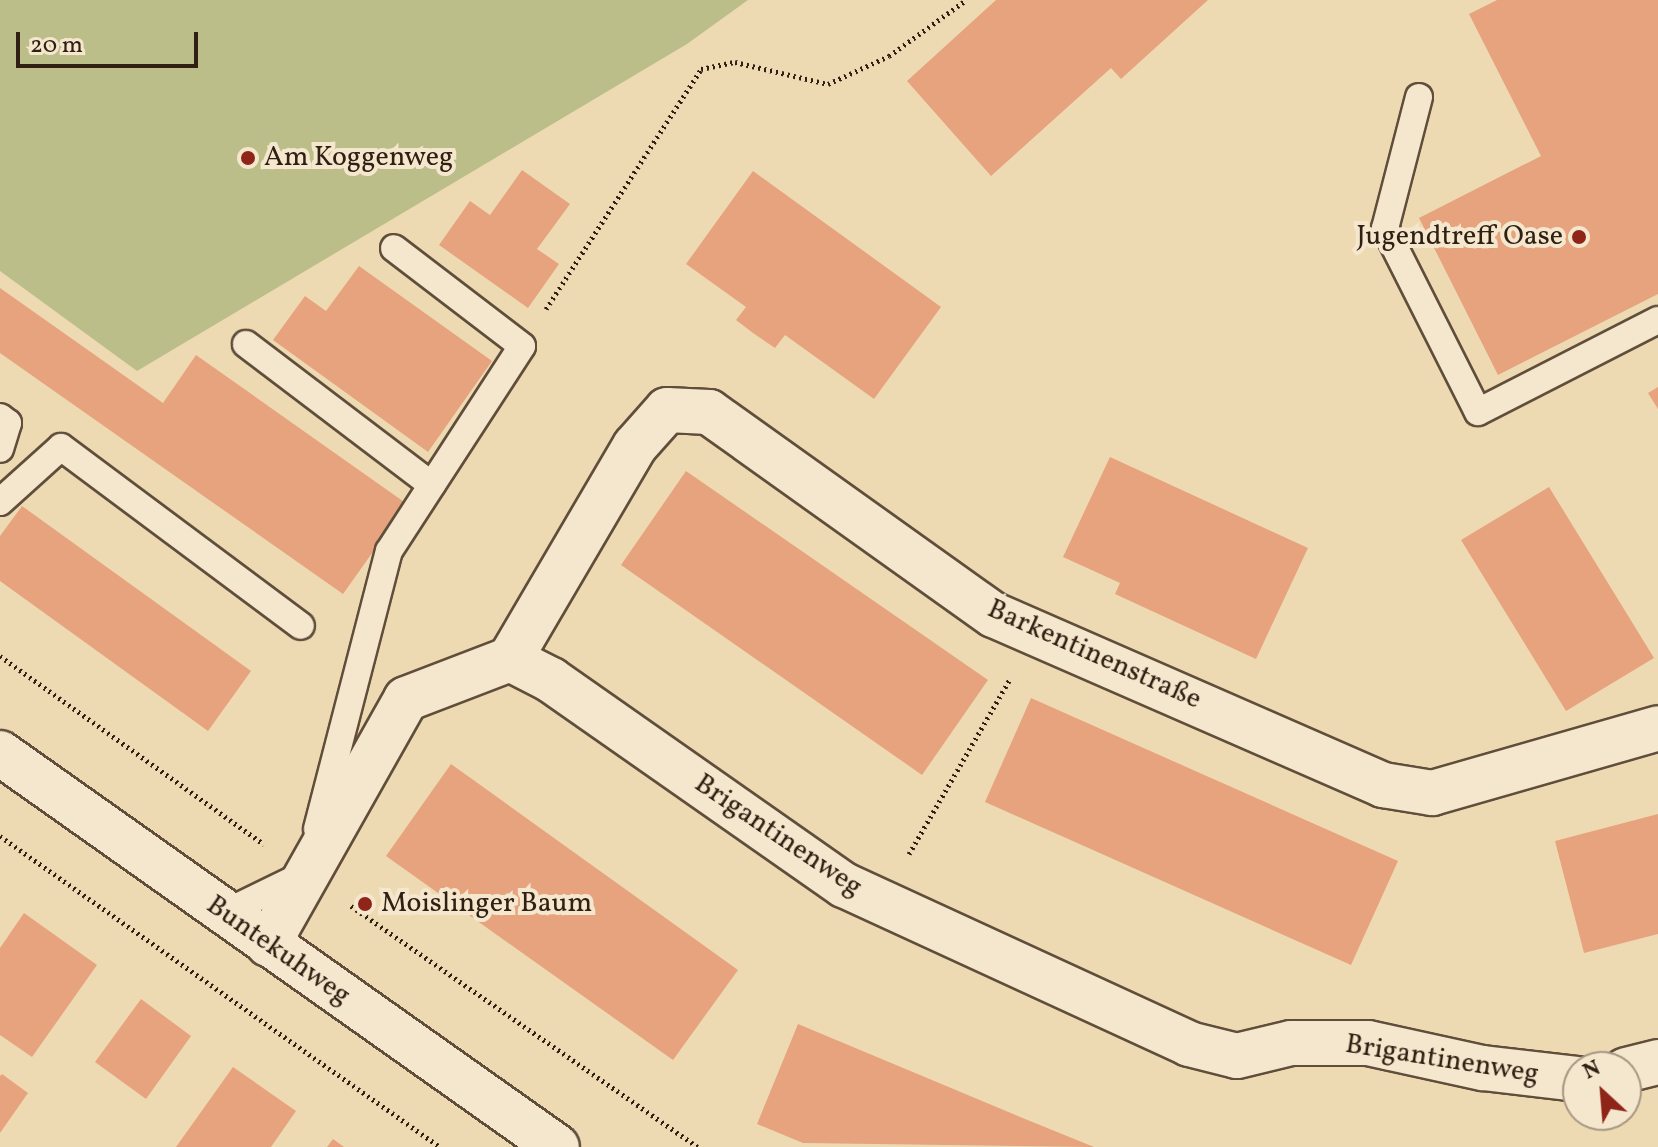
<!DOCTYPE html>
<meta charset="utf-8">
<style>
body{margin:0}
#map{position:relative;width:1658px;height:1147px;overflow:hidden;background:#eedab2;font-family:Vollkorn,serif}
div>[style]{position:absolute}
.green>*{inset:0;background:#bcbe89}
.building>*{inset:0;background:#e6a37d}
.path>*{height:5px;margin-top:-2.5px;transform-origin:0;background:repeating-linear-gradient(90deg,#302013 0 2px,transparent 0 6px)}
.roads{filter:drop-shadow(2px 0 #604e3b) drop-shadow(-2px 0 #604e3b) drop-shadow(0 2px #604e3b) drop-shadow(0 -2px #604e3b)}
.service>*{height:26px;margin:-13px;padding:0 13px;transform-origin:13px;border-radius:13px;background:#f4e7cd}
.minor>*{height:44px;margin:-22px;padding:0 22px;transform-origin:22px;border-radius:22px;background:#f4e7cd}
.secondary>*{height:44px;margin:-22px;padding:0 22px;transform-origin:22px;border-radius:22px;background:#f4e7cd}
.dots>*{width:22px;height:22px;translate:-50% -50%;box-sizing:border-box;border:4px solid #f4e7cd;border-radius:50%}
span{translate:-50% -50%;white-space:nowrap;text-align:center;line-height:1.15;-webkit-text-stroke:8px #f4e7cd;paint-order:stroke}
.poi-label{font-size:28px;color:#302013}
.left{translate:0 -50%;text-align:left}
.right{translate:-100% -50%;text-align:right}
.street-label{font-size:28px;color:#302013}
.north{position:absolute;left:1562px;top:1051px;width:80px;height:80px;box-sizing:border-box;background:#f4e7cd;border:2px solid #a69783;border-radius:50%;rotate:334deg;font-size:22px;font-weight:700;line-height:32px;text-align:center;color:#302013}
.north::after{content:'';display:block;margin:auto;width:28px;height:36px;background:#8f2418;clip-path:polygon(50% 0,100% 100%,50% 72%,0 100%)}
.scale{position:absolute;left:16px;top:32px;width:182px;height:36px;box-sizing:border-box;border:4px solid #302013;border-top:0;padding-left:10px;font-size:24px;line-height:28px;white-space:nowrap;color:#302013;-webkit-text-stroke:6px #f4e7cd;paint-order:stroke}
</style>
<div id="map">
<div class="green">
<div style="clip-path:polygon(0 0,748px 0,687px 44px,137px 371px,0 271px)"></div>
</div>
<div class="building">
<div style="clip-path:polygon(996px 0,1208px 0,1121px 79px,1111px 68px,991px 176px,907px 81px)"></div>
<div style="clip-path:polygon(1497px 0,1658px 0,1658px 294px,1498px 375px,1419px 218px,1541px 156px,1469px 14px)"></div>
<div style="clip-path:polygon(522px 170px,570px 204px,537px 249px,559px 264px,528px 308px,439px 245px,470px 201px,490px 215px)"></div>
<div style="clip-path:polygon(753px 171px,941px 307px,874px 399px,785px 335px,775px 348px,753px 333px,736px 320px,746px 307px,686px 264px)"></div>
<div style="clip-path:polygon(359px 266px,492px 361px,428px 452px,273px 340px,305px 296px,326px 311px)"></div>
<div style="clip-path:polygon(0 288px,163px 403px,196px 355px,407px 504px,343px 594px,0 353px)"></div>
<div style="clip-path:polygon(1658px 387px,1658px 409px,1648px 393px)"></div>
<div style="clip-path:polygon(1110px 457px,1308px 548px,1256px 659px,1115px 594px,1120px 583px,1063px 557px)"></div>
<div style="clip-path:polygon(686px 471px,988px 680px,922px 775px,621px 565px)"></div>
<div style="clip-path:polygon(1549px 487px,1654px 658px,1566px 711px,1461px 540px)"></div>
<div style="clip-path:polygon(22px 506px,251px 671px,208px 731px,0 581px,0 536px)"></div>
<div style="clip-path:polygon(1031px 698px,1398px 861px,1351px 965px,985px 802px)"></div>
<div style="clip-path:polygon(451px 764px,738px 970px,673px 1060px,386px 856px)"></div>
<div style="clip-path:polygon(1658px 814px,1658px 934px,1584px 953px,1555px 841px)"></div>
<div style="clip-path:polygon(24px 913px,97px 965px,32px 1057px,0 1035px,0 948px)"></div>
<div style="clip-path:polygon(141px 999px,191px 1036px,146px 1099px,95px 1062px)"></div>
<div style="clip-path:polygon(798px 1024px,1030px 1121px,1094px 1147px,803px 1143px,757px 1124px)"></div>
<div style="clip-path:polygon(233px 1067px,296px 1111px,271px 1147px,176px 1147px)"></div>
<div style="clip-path:polygon(2px 1074px,28px 1093px,0 1133px,0 1076px)"></div>
<div style="clip-path:polygon(333px 1139px,344px 1147px,327px 1147px)"></div>
</div>
<div class="path">
<div style="left:546px;top:309px;width:286px;rotate:-57.1deg"></div>
<div style="left:701px;top:69px;width:35px;rotate:-12deg"></div>
<div style="left:735px;top:62px;width:96px;rotate:13.3deg"></div>
<div style="left:828px;top:84px;width:67px;rotate:-24.7deg"></div>
<div style="left:889px;top:56px;width:95px;rotate:-36deg"></div>
<div style="left:0;top:656px;width:324px;rotate:35.5deg"></div>
<div style="left:0;top:836px;width:539px;rotate:35.25deg"></div>
<div style="left:909px;top:854px;width:202px;rotate:-60deg"></div>
<div style="left:351px;top:906px;width:422px;rotate:34.8deg"></div>
</div>
<div class="roads">
<div class="service">
<div style="left:1419px;top:97px;width:135px;rotate:104.5deg"></div>
<div style="left:1385px;top:228px;width:206px;rotate:63.2deg"></div>
<div style="left:1478px;top:412px;width:202px;rotate:-27.1deg"></div>
<div style="left:246px;top:344px;width:233px;rotate:37.2deg"></div>
<div style="left:0;top:417px;width:10px;rotate:37deg"></div>
<div style="left:8px;top:423px;width:27px;rotate:107deg"></div>
<div style="left:0;top:502px;width:82px;rotate:-42deg"></div>
<div style="left:61px;top:447px;width:299px;rotate:36.7deg"></div>
<div style="left:317px;top:829px;width:287px;rotate:-75.5deg"></div>
<div style="left:389px;top:551px;width:244px;rotate:-57deg"></div>
<div style="left:522px;top:346px;width:161px;rotate:-142.6deg"></div>
<div style="left:225px;top:913px;width:89px;rotate:-26deg"></div>
</div>
<div class="minor">
<div style="left:510px;top:659px;width:247px;rotate:-59.6deg"></div>
<div style="left:635px;top:446px;width:48px;rotate:-48.4deg"></div>
<div style="left:667px;top:410px;width:42px;rotate:2.7deg"></div>
<div style="left:709px;top:412px;width:350px;rotate:35.5deg"></div>
<div style="left:994px;top:615px;width:425px;rotate:23.6deg"></div>
<div style="left:1383px;top:785px;width:50px;rotate:9.3deg"></div>
<div style="left:1432px;top:793px;width:235px;rotate:-16deg"></div>
<div style="left:268px;top:944px;width:281px;rotate:-60.6deg"></div>
<div style="left:406px;top:699px;width:111px;rotate:-21deg"></div>
<div style="left:510px;top:659px;width:46px;rotate:27.1deg"></div>
<div style="left:551px;top:680px;width:358px;rotate:35deg"></div>
<div style="left:844px;top:885px;width:380px;rotate:24.7deg"></div>
<div style="left:1189px;top:1044px;width:49px;rotate:14deg"></div>
<div style="left:1237px;top:1056px;width:56px;rotate:-13.5deg"></div>
<div style="left:1291px;top:1043px;width:77px"></div>
<div style="left:1368px;top:1043px;width:118px;rotate:12.3deg"></div>
<div style="left:1483px;top:1068px;width:96px;rotate:6.6deg"></div>
<div style="left:1626px;top:1070px;width:33px;rotate:-14deg"></div>
</div>
<div class="secondary">
<div style="left:0;top:753px;width:682px;rotate:35.27deg"></div>
</div>
</div>
<div class="dots">
<div style="left:248px;top:158px;background:#8f2418"></div>
<div style="left:1579px;top:237px;background:#8f2418"></div>
<div style="left:365px;top:904px;background:#8f2418"></div>
</div>
<div class="poi-label">
<span class="left" style="left:264px;top:158px">Am Koggenweg</span>
<span class="right" style="left:1563px;top:237px">Jugendtreff Oase</span>
<span class="left" style="left:381px;top:904px">Moislinger Baum</span>
</div>
<div class="street-label">
<span style="left:1094px;top:655px;rotate:24deg">Barkentinenstraße</span>
<span style="left:778px;top:836px;rotate:34deg">Brigantinenweg</span>
<span style="left:278px;top:951px;rotate:35deg">Buntekuhweg</span>
<span style="left:1442px;top:1060px;rotate:9deg">Brigantinenweg</span>
</div>
<div class="north">N</div>
<div class="scale">20 m</div>
</div>
